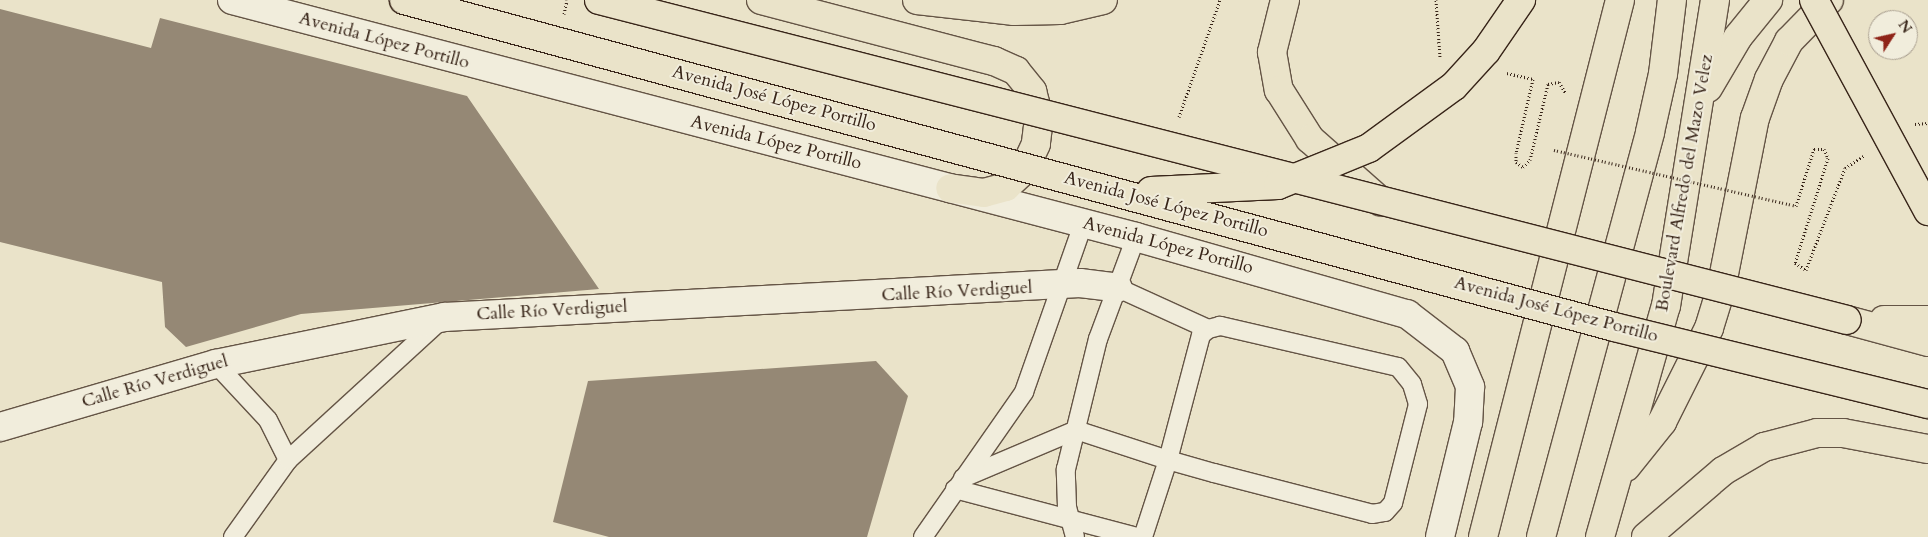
<!DOCTYPE html>
<meta charset="utf-8">
<style>
body{margin:0}
#map{position:relative;width:1928px;height:537px;overflow:hidden;background:#eae3c9;font-family:Cardo,serif}
div>[style]{position:absolute}
.building>*{inset:0;background:#958875}
.path>*{height:3px;margin-top:-1.5px;transform-origin:0;background:repeating-linear-gradient(90deg,#382519 0 1px,transparent 0 3.5px)}
.roads{filter:drop-shadow(1px 0 #645445) drop-shadow(-1px 0 #645445) drop-shadow(0 1px #645445) drop-shadow(0 -1px #645445)}
.lane>*{height:18px;margin:-9px;padding:0 9px;transform-origin:9px;border-radius:9px;background:#f1eddc}
.street>*{height:28px;margin:-14px;padding:0 14px;transform-origin:14px;border-radius:14px;background:#f1eddc}
.secondary>*{height:28px;margin:-14px;padding:0 14px;transform-origin:14px;border-radius:14px;background:#f1eddc}
.primary>*{height:28px;margin:-14px;padding:0 14px;transform-origin:14px;border-radius:14px;background:#eae3c9}
.path-bridge>*{height:3px;margin-top:-1.5px;transform-origin:0;background:repeating-linear-gradient(90deg,#382519 0 1px,transparent 0 3.5px)}
.bridges{filter:drop-shadow(1px 0 #382519) drop-shadow(-1px 0 #382519) drop-shadow(0 1px #382519) drop-shadow(0 -1px #382519)}
.primary-bridge>*{height:28px;margin:-14px;padding:0 14px;transform-origin:14px;border-radius:14px;background:#eae3c9}
span{translate:-50% -50%;white-space:nowrap;text-align:center;line-height:1.15;-webkit-text-stroke:4px #f1eddc;paint-order:stroke}
.street-label{font-size:18px;color:#382519}
.north{position:absolute;left:1868px;top:10px;width:50px;height:50px;box-sizing:border-box;background:#f1eddc;border:1px solid #a79d8e;border-radius:50%;rotate:55deg;font-size:14px;font-weight:700;line-height:20px;text-align:center;color:#382519}
.north::after{content:'';display:block;margin:auto;width:18px;height:22px;background:#8f2418;clip-path:polygon(50% 0,100% 100%,50% 72%,0 100%)}
</style>
<div id="map">
<div class="building">
<div style="clip-path:polygon(0 9px,151px 48px,160px 18px,467px 96px,599px 289px,301px 314px,186px 347px,165px 327px,162px 282px,0 242px)"></div>
<div style="clip-path:polygon(876px 361px,908px 396px,867px 537px,609px 537px,553px 522px,588px 381px)"></div>
</div>
<div class="path">
<div style="left:1436px;top:0;width:57px;rotate:86deg"></div>
<div style="left:564px;top:14px;width:14px;rotate:-78deg"></div>
<div style="left:1507px;top:73px;width:27px;rotate:13deg"></div>
<div style="left:1533px;top:79px;width:76px;rotate:102.9deg"></div>
<div style="left:1516px;top:153px;width:9px;rotate:90deg"></div>
<div style="left:1516px;top:162px;width:9px;rotate:36deg"></div>
<div style="left:1523px;top:167px;width:10px;rotate:-45deg"></div>
<div style="left:1530px;top:160px;width:78px;rotate:-76.7deg"></div>
<div style="left:1548px;top:84px;width:11px;rotate:-10deg"></div>
<div style="left:1559px;top:82px;width:12px;rotate:59deg"></div>
<div style="left:1179px;top:117px;width:124px;rotate:-70.7deg"></div>
<div style="left:1915px;top:124px;width:13px;rotate:-4deg"></div>
<div style="left:1796px;top:206px;width:60px;rotate:-72.5deg"></div>
<div style="left:1814px;top:149px;width:10px"></div>
<div style="left:1824px;top:149px;width:10px;rotate:66deg"></div>
<div style="left:1828px;top:158px;width:110px;rotate:107.4deg"></div>
<div style="left:1795px;top:263px;width:13px;rotate:32deg"></div>
<div style="left:1806px;top:270px;width:109px;rotate:-69.1deg"></div>
<div style="left:1845px;top:168px;width:24px;rotate:-33deg"></div>
</div>
<div class="roads">
<div class="lane">
<div style="left:1118px;top:288px;width:99px;rotate:24.5deg"></div>
<div style="left:216px;top:364px;width:76px;rotate:47.1deg"></div>
<div style="left:268px;top:420px;width:45px;rotate:63.4deg"></div>
<div style="left:963px;top:478px;width:123px;rotate:-23deg"></div>
<div style="left:1076px;top:430px;width:97px;rotate:18.1deg"></div>
<div style="left:1168px;top:460px;width:48px;rotate:15.8deg"></div>
<div style="left:1214px;top:473px;width:163px;rotate:14.5deg"></div>
<div style="left:1372px;top:514px;width:13px;rotate:-9deg"></div>
<div style="left:1385px;top:512px;width:12px;rotate:-48deg"></div>
<div style="left:1393px;top:503px;width:102px;rotate:-75.8deg"></div>
<div style="left:1418px;top:404px;width:21px;rotate:-107deg"></div>
<div style="left:1412px;top:384px;width:22px;rotate:-129deg"></div>
<div style="left:1398px;top:367px;width:183px;rotate:-167deg"></div>
<div style="left:1220px;top:326px;width:12px;rotate:166deg"></div>
<div style="left:1208px;top:329px;width:9px;rotate:139deg"></div>
<div style="left:1201px;top:335px;width:129px;rotate:104.8deg"></div>
<div style="left:1168px;top:460px;width:81px;rotate:108deg"></div>
<div style="left:955px;top:489px;width:188px;rotate:14.8deg"></div>
<div style="left:233px;top:537px;width:95px;rotate:-54.5deg"></div>
<div style="left:288px;top:460px;width:207px;rotate:-42.5deg"></div>
<div style="left:923px;top:537px;width:177px;rotate:-55.1deg"></div>
<div style="left:1024px;top:392px;width:178px;rotate:-70.6deg"></div>
<div style="left:1075px;top:537px;width:31px;rotate:-105deg"></div>
<div style="left:1067px;top:507px;width:38px;rotate:-92deg"></div>
<div style="left:1066px;top:469px;width:134px;rotate:-76.2deg"></div>
<div style="left:1098px;top:339px;width:109px;rotate:-69.6deg"></div>
</div>
<div class="street">
<div style="left:0;top:427px;width:225px;rotate:-16.3deg"></div>
<div style="left:216px;top:364px;width:233px;rotate:-11.6deg"></div>
<div style="left:444px;top:317px;width:637px;rotate:-3.06deg"></div>
<div style="left:1080px;top:283px;width:38px;rotate:7deg"></div>
</div>
<div class="secondary">
<div style="left:232px;top:0;width:935px;rotate:14.69deg"></div>
<div style="left:1136px;top:237px;width:282px;rotate:15.9deg"></div>
<div style="left:1407px;top:314px;width:61px;rotate:37.6deg"></div>
<div style="left:1455px;top:351px;width:39px;rotate:67deg"></div>
<div style="left:1470px;top:387px;width:35px;rotate:93deg"></div>
<div style="left:1468px;top:422px;width:118px;rotate:103.7deg"></div>
</div>
<div class="primary">
<div style="left:761px;top:0;width:241px;rotate:14.7deg"></div>
<div style="left:994px;top:61px;width:24px;rotate:24deg"></div>
<div style="left:1016px;top:71px;width:26px;rotate:51deg"></div>
<div style="left:1032px;top:91px;width:28px;rotate:75deg"></div>
<div style="left:1039px;top:118px;width:26px;rotate:97deg"></div>
<div style="left:1036px;top:144px;width:29px;rotate:115deg"></div>
<div style="left:1024px;top:170px;width:25px;rotate:137deg"></div>
<div style="left:1006px;top:187px;width:23px;rotate:165deg"></div>
<div style="left:984px;top:193px;width:34px;rotate:-172deg"></div>
<div style="left:917px;top:0;width:98px;rotate:6.5deg"></div>
<div style="left:1014px;top:11px;width:46px;rotate:-1.2deg"></div>
<div style="left:1060px;top:10px;width:44px;rotate:-13.1deg"></div>
<div style="left:1285px;top:0;width:54px;rotate:104deg"></div>
<div style="left:1272px;top:52px;width:39px;rotate:80deg"></div>
<div style="left:1279px;top:90px;width:58px;rotate:57.7deg"></div>
<div style="left:1310px;top:139px;width:94px;rotate:41.5deg"></div>
<div style="left:1708px;top:88px;width:59px;rotate:-59.5deg"></div>
<div style="left:1738px;top:37px;width:48px;rotate:-51deg"></div>
<div style="left:1847px;top:320px;width:84px;rotate:15.2deg"></div>
<div style="left:1884px;top:320px;width:44px"></div>
<div style="left:1626px;top:467px;width:58px;rotate:-51.3deg"></div>
<div style="left:1662px;top:422px;width:105px;rotate:-63.4deg"></div>
<div style="left:1709px;top:328px;width:41px;rotate:-72.9deg"></div>
<div style="left:1721px;top:289px;width:174px;rotate:-78.8deg"></div>
<div style="left:1755px;top:118px;width:41px;rotate:-70.3deg"></div>
<div style="left:1769px;top:79px;width:43px;rotate:-62.2deg"></div>
<div style="left:1789px;top:41px;width:57px;rotate:-45.7deg"></div>
<div style="left:1483px;top:537px;width:554px;rotate:-75.69deg"></div>
<div style="left:1541px;top:537px;width:419px;rotate:-74.9deg"></div>
<div style="left:1650px;top:132px;width:59px;rotate:-77.4deg"></div>
<div style="left:1663px;top:74px;width:75px;rotate:-83.1deg"></div>
<div style="left:1600px;top:537px;width:240px;rotate:-74.1deg"></div>
<div style="left:1666px;top:306px;width:310px;rotate:-80.9deg"></div>
<div style="left:1646px;top:537px;width:101px;rotate:-40.6deg"></div>
<div style="left:1723px;top:471px;width:48px;rotate:-30.3deg"></div>
<div style="left:1764px;top:447px;width:55px;rotate:-14.8deg"></div>
<div style="left:1817px;top:433px;width:26px"></div>
<div style="left:1843px;top:433px;width:86px;rotate:10.7deg"></div>
</div>
</div>
<div class="path-bridge">
<div style="left:1554px;top:150px;width:248px;rotate:13deg"></div>
</div>
<div class="bridges">
<div class="primary-bridge">
<div style="left:404px;top:0;width:1253px;rotate:15.12deg"></div>
<div style="left:1614px;top:327px;width:323px;rotate:13.8deg"></div>
<div style="left:599px;top:0;width:1288px;rotate:14.38deg"></div>
<div style="left:1814px;top:0;width:240px;rotate:61.6deg"></div>
<div style="left:1151px;top:191px;width:127px;rotate:-2.7deg"></div>
<div style="left:1278px;top:185px;width:98px;rotate:-22.1deg"></div>
<div style="left:1369px;top:148px;width:105px;rotate:-36.1deg"></div>
<div style="left:1454px;top:86px;width:47px;rotate:-47.6deg"></div>
<div style="left:1486px;top:51px;width:62px;rotate:-55.5deg"></div>
</div>
</div>
<div class="street-label">
<span style="left:384px;top:41px;rotate:15deg">Avenida López Portillo</span>
<span style="left:774px;top:99px;rotate:15deg">Avenida José López Portillo</span>
<span style="left:776px;top:143px;rotate:14deg">Avenida López Portillo</span>
<span style="left:1685px;top:183px;rotate:-80deg">Boulevard Alfredo del Mazo Velez</span>
<span style="left:1166px;top:205px;rotate:15deg">Avenida José López Portillo</span>
<span style="left:1168px;top:246px;rotate:15deg">Avenida López Portillo</span>
<span style="left:957px;top:292px;rotate:-3deg">Calle Río Verdiguel</span>
<span style="left:1556px;top:310px;rotate:15deg">Avenida José López Portillo</span>
<span style="left:552px;top:311px;rotate:-3deg">Calle Río Verdiguel</span>
<span style="left:155px;top:382px;rotate:-16deg">Calle Río Verdiguel</span>
</div>
<div class="north">N</div>
</div>
